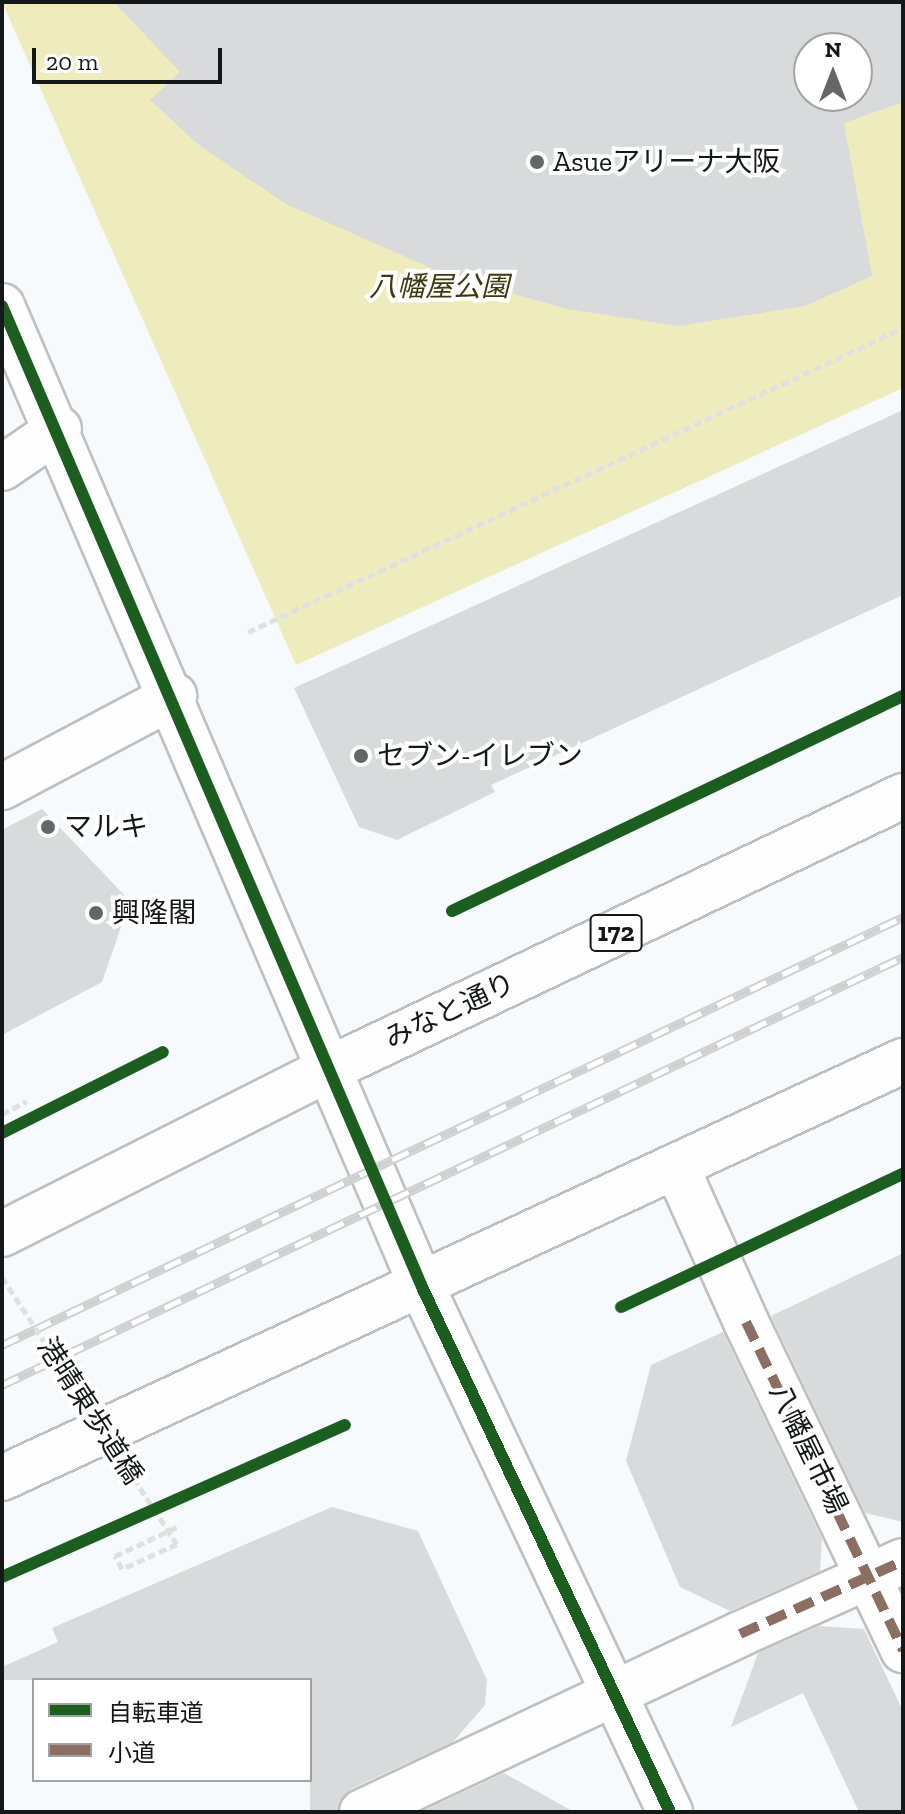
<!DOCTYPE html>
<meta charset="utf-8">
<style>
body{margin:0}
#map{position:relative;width:905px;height:1814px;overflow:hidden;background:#f7fafc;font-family:"Zilla Slab","Noto Sans JP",serif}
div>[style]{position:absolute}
.green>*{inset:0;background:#eeebbc}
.building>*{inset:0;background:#d8dadc}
.path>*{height:5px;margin-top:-2.5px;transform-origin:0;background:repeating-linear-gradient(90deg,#dfe0e0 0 8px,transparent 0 12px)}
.roads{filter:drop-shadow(2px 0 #bdbfc1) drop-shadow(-2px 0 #bdbfc1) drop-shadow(0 2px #bdbfc1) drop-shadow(0 -2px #bdbfc1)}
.pedestrian>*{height:44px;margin:-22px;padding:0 22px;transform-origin:22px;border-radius:22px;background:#fefeff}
.minor>*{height:44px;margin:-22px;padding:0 22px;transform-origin:22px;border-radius:22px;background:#fefeff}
.tertiary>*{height:44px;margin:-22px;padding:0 22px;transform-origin:22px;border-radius:22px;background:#fefeff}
.trunk>*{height:44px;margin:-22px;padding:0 22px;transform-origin:22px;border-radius:22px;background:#fefeff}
.rail>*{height:9px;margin-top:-4.5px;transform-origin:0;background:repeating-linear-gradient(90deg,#fff 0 18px,#cfd0d0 0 36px);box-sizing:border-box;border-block:2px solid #cfd0d0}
.path-bridge>*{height:5px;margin-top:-2.5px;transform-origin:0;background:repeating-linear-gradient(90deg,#dfe0e0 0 8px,transparent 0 12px)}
.quiet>*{height:10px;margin-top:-5px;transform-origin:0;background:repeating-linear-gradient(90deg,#8d6e63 0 20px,transparent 0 30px)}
.cycleway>*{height:12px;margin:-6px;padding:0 6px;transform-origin:6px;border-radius:6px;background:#1b5e20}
.dots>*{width:22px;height:22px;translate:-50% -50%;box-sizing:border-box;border:4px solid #fff;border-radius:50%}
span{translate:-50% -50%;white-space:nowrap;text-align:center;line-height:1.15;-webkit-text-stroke:8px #fff;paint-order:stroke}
.shield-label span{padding:2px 6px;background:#fff;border:2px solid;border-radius:6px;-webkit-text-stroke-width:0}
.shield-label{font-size:26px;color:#161718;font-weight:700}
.poi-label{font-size:28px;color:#161718}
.left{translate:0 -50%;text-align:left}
.park-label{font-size:28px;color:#3d390e;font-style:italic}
.street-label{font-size:28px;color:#161718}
.frame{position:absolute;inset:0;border:4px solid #161718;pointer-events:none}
.legend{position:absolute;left:32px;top:1678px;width:280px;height:104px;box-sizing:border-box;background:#fff;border:2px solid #a2a2a3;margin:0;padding:10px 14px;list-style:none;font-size:24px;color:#161718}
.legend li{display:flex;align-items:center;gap:16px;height:40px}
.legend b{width:40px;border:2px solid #a2a2a3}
.north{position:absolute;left:793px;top:32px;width:80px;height:80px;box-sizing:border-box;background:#fff;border:2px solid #a2a2a3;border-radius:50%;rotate:0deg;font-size:22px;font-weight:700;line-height:32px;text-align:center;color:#161718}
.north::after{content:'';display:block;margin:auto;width:28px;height:36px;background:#656668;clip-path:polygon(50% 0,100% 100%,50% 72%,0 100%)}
.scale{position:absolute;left:32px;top:48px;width:190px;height:36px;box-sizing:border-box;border:4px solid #161718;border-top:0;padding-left:10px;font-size:24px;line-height:28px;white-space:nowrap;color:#161718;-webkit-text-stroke:6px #fff;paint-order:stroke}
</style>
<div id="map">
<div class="green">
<div style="clip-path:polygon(evenodd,2px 2px,903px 2px,903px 388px,296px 665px,2px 2px,809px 48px,857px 48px,857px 96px,809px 96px,809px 48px)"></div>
</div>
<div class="building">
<div style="clip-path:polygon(evenodd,114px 2px,903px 2px,903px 102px,844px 123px,872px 276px,805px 306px,678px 326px,567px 309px,447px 275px,286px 204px,199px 145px,150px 100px,180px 72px,114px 2px,809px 48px,857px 48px,857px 96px,809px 96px,809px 48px)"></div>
<div style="clip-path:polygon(903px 410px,903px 595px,491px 785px,495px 792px,397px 840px,359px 827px,294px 688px)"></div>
<div style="clip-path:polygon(42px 809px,130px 901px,102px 982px,2px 1035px,2px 830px)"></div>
<div style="clip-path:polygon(903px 1253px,903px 1522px,865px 1513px,771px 1316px)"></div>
<div style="clip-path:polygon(723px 1332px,822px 1539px,820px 1571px,730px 1611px,680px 1587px,626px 1461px,651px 1365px)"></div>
<div style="clip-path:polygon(332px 1507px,418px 1531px,487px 1680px,485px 1705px,453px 1742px,351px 1789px,337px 1812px,310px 1812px,310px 1680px,2px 1680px,2px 1667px,58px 1642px,52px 1628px)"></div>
<div style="clip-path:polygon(819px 1626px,864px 1629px,903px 1711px,903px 1812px,859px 1812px,803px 1693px,731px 1727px,758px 1653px)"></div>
<div style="clip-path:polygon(504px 1773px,574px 1812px,421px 1812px)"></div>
</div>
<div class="path">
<div style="left:248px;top:632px;width:722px;rotate:-24.9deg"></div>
<div style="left:2px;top:1114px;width:28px;rotate:-27deg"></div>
<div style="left:177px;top:1544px;width:60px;rotate:155.6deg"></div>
<div style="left:122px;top:1569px;width:15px;rotate:-118deg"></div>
<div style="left:115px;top:1556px;width:71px;rotate:-25.1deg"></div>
</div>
<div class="roads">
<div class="pedestrian">
<div style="left:746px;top:1322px;width:364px;rotate:64.4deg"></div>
<div style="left:740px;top:1634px;width:179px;rotate:-24.1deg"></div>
</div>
<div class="minor">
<div style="left:2px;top:787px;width:195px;rotate:-27.9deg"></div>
<div style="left:676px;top:1166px;width:171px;rotate:65.8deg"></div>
<div style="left:362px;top:1812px;width:418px;rotate:-25.2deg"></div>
</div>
<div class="tertiary">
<div style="left:2px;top:306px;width:1067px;rotate:66.82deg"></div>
<div style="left:422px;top:1287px;width:581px;rotate:64.71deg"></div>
<div style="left:2px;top:468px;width:69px;rotate:-34.4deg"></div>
</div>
<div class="trunk">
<div style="left:2px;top:1234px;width:366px;rotate:-26.8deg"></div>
<div style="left:329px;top:1069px;width:636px;rotate:-25.44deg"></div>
<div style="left:2px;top:1478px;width:993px;rotate:-24.84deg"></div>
</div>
</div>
<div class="rail">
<div style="left:2px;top:1345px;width:997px;rotate:-25.41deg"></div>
<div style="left:2px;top:1385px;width:997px;rotate:-25.41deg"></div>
</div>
<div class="path-bridge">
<div style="left:2px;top:1277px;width:319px;rotate:56.8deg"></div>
</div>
<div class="quiet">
<div style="left:746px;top:1322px;width:364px;rotate:64.4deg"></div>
<div style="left:740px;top:1634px;width:179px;rotate:-24.1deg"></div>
</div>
<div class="cycleway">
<div style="left:2px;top:306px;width:1067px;rotate:66.82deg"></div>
<div style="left:422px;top:1287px;width:581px;rotate:64.71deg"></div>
<div style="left:452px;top:911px;width:500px;rotate:-25.5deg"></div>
<div style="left:2px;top:1133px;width:180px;rotate:-26.7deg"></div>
<div style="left:621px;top:1307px;width:312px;rotate:-25.3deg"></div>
<div style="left:2px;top:1577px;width:375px;rotate:-23.9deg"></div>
</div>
<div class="dots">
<div style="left:537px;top:162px;background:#656668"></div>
<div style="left:361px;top:756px;background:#656668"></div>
<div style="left:48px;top:827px;background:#656668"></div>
<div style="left:96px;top:913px;background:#656668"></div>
</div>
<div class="shield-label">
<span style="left:616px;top:933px">172</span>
</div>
<div class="poi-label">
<span class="left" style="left:553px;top:162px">Asueアリーナ大阪</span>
<span class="left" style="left:377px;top:756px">セブン-イレブン</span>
<span class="left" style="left:64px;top:827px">マルキ</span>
<span class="left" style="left:112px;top:913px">興隆閣</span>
</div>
<div class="park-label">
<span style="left:439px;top:287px">八幡屋公園</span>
</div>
<div class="street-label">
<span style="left:450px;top:1011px;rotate:-25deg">みなと通り</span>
<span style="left:90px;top:1411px;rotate:57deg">港晴東歩道橋</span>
<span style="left:808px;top:1449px;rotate:64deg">八幡屋市場</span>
</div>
<div class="frame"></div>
<ul class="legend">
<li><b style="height:10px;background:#1b5e20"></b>自転車道</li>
<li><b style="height:10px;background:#8d6e63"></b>小道</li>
</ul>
<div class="north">N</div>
<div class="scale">20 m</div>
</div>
